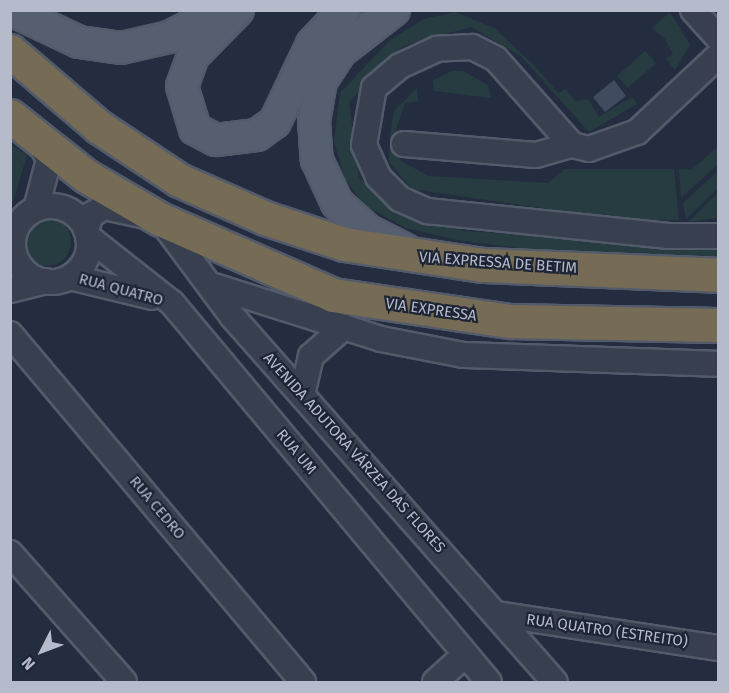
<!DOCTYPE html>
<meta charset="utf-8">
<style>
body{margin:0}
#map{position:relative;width:729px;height:693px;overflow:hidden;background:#242d40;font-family:"Fira Sans",sans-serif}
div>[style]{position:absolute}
.green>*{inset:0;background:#263c41}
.round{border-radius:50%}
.building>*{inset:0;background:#404b60}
.roads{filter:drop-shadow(2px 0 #535b6b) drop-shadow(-2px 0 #535b6b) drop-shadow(0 2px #535b6b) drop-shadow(0 -2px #535b6b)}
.minor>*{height:24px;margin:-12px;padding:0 12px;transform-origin:12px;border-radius:12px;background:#384050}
.minor>.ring{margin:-12px;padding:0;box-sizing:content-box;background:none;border:24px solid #384050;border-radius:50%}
.major>*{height:30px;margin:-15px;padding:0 15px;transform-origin:15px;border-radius:15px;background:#565f70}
.highway>*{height:33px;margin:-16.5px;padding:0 16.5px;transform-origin:16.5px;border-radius:16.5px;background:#766c55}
span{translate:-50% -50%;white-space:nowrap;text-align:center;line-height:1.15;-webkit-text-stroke:4.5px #1d2535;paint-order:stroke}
.street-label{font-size:15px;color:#b5bbcb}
.frame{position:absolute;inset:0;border:12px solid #b5bbcb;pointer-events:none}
.north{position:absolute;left:12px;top:621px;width:60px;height:60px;-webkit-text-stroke:4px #1d2535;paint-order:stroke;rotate:228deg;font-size:16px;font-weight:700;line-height:24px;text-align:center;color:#b5bbcb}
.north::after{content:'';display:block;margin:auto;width:21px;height:27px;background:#b5bbcb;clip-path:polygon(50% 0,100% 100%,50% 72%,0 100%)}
</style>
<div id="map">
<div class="green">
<div style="clip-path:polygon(455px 12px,494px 28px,535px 66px,558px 93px,566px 89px,575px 101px,588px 99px,599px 117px,632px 97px,637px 104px,589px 132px,521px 56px,471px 27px,403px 46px,349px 102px,359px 177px,394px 211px,465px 231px,718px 248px,718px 258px,557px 253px,463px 241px,406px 228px,364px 205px,344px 177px,334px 141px,340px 93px,390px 40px,424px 19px)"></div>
<div style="clip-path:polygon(670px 12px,690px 45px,675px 70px,666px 59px,673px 54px,665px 39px,652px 28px)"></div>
<div style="clip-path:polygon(645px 51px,656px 63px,628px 88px,617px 76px)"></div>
<div style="clip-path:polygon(452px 71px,463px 71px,488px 85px,491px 98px,434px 91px,433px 80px)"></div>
<div style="clip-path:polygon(417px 88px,418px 101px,405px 103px,396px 130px,400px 160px,428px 176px,548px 183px,565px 169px,674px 169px,679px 220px,623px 220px,412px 189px,389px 162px,390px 136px,394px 111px)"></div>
<div style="clip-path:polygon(11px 145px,27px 155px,11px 208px)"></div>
<div style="clip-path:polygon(718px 147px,718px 164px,681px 198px,679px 169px,691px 170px)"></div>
<div style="clip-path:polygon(718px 171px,718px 188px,686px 219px,683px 203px)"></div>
<div style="clip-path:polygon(718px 193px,718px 218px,688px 222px)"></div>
<div class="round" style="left:23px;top:218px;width:48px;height:48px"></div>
</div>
<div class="building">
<div style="clip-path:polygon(614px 80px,626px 96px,605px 112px,593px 97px)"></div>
</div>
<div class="roads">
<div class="minor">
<div style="left:693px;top:10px;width:38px;rotate:48deg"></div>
<div style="left:718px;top:56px;width:111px;rotate:136.8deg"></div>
<div style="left:637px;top:132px;width:51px;rotate:160.5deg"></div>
<div style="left:589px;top:149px;width:17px;rotate:-167deg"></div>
<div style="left:572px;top:145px;width:115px;rotate:-131.5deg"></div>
<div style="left:496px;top:59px;width:27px;rotate:-153deg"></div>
<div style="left:472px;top:47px;width:35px;rotate:177deg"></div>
<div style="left:437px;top:49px;width:41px;rotate:155.3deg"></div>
<div style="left:400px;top:66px;width:34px;rotate:140deg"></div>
<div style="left:374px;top:88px;width:58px;rotate:100deg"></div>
<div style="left:364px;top:145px;width:35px;rotate:66deg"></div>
<div style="left:378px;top:177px;width:31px;rotate:45deg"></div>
<div style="left:400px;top:199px;width:30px;rotate:24deg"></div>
<div style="left:427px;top:211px;width:243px;rotate:5.9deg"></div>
<div style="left:669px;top:236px;width:49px"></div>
<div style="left:404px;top:144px;width:132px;rotate:4.8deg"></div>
<div style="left:536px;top:155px;width:37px;rotate:-16deg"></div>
<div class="ring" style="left:13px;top:206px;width:52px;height:52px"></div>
<div style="left:36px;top:209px;width:52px;rotate:-75.4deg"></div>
<div style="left:49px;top:159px;width:24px;rotate:-120deg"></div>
<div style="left:86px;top:230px;width:16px;rotate:-72deg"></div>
<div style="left:91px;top:215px;width:15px;rotate:-32deg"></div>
<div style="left:104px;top:207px;width:57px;rotate:12.1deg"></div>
<div style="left:160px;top:219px;width:121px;rotate:53.4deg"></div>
<div style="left:232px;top:316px;width:488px;rotate:48.6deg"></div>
<div style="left:88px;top:237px;width:107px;rotate:38.2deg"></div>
<div style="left:172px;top:303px;width:494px;rotate:50.1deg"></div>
<div style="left:70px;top:277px;width:84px;rotate:13.7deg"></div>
<div style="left:214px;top:286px;width:175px;rotate:17.6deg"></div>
<div style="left:381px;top:339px;width:84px;rotate:11deg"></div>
<div style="left:463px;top:355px;width:255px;rotate:2deg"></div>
<div style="left:10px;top:290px;width:37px;rotate:-14deg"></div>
<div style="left:10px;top:334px;width:455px;rotate:49.9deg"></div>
<div style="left:302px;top:395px;width:40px;rotate:-77deg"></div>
<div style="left:311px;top:356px;width:44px;rotate:-41.3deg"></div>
<div style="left:10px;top:553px;width:172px;rotate:48.5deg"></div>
<div style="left:496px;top:614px;width:225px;rotate:8.7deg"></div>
<div style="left:435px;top:682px;width:40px;rotate:-42deg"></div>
</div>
<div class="major">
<div style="left:11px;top:10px;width:75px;rotate:25.2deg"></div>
<div style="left:79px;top:42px;width:42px;rotate:8.1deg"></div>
<div style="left:121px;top:48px;width:49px;rotate:-12.9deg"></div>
<div style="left:169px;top:37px;width:59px;rotate:-27deg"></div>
<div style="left:238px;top:10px;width:64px;rotate:134.4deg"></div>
<div style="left:193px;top:56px;width:32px;rotate:110deg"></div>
<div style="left:182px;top:86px;width:45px;rotate:73.2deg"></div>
<div style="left:195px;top:129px;width:24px;rotate:28deg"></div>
<div style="left:216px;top:140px;width:41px;rotate:-7deg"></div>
<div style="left:257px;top:135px;width:22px;rotate:-36deg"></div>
<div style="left:275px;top:122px;width:86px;rotate:-64.6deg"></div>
<div style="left:312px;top:44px;width:47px;rotate:-46.7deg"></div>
<div style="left:394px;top:10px;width:68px;rotate:142.1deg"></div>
<div style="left:340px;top:52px;width:35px;rotate:123deg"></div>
<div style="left:321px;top:81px;width:41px;rotate:99.9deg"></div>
<div style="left:314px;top:121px;width:39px;rotate:86deg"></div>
<div style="left:317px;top:160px;width:47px;rotate:65.1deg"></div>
<div style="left:337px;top:203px;width:40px;rotate:42deg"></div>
<div style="left:367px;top:230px;width:44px;rotate:27.1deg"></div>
</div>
<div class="highway">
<div style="left:10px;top:51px;width:117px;rotate:40.5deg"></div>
<div style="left:99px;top:127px;width:96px;rotate:33.5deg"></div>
<div style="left:179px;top:180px;width:94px;rotate:23.8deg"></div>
<div style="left:265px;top:218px;width:83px;rotate:18.2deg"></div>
<div style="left:344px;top:244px;width:141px;rotate:8.6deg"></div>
<div style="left:483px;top:265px;width:235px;rotate:2.4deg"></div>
<div style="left:10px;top:116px;width:97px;rotate:38.3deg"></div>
<div style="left:86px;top:176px;width:86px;rotate:30.2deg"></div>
<div style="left:160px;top:219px;width:189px;rotate:23.7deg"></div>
<div style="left:333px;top:295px;width:179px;rotate:8.4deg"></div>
<div style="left:510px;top:321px;width:208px;rotate:1.1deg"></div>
</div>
</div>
<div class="street-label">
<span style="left:498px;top:263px;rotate:4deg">VIA EXPRESSA DE BETIM</span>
<span style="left:121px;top:290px;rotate:15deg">RUA QUATRO</span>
<span style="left:431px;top:310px;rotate:8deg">VIA EXPRESSA</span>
<span style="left:296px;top:452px;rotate:50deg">RUA UM</span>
<span style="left:354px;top:453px;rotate:48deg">AVENIDA ADUTORA VÁRZEA DAS FLORES</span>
<span style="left:157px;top:508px;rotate:50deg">RUA CEDRO</span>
<span style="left:607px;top:631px;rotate:8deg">RUA QUATRO (ESTREITO)</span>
</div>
<div class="frame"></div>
<div class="north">N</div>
</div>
